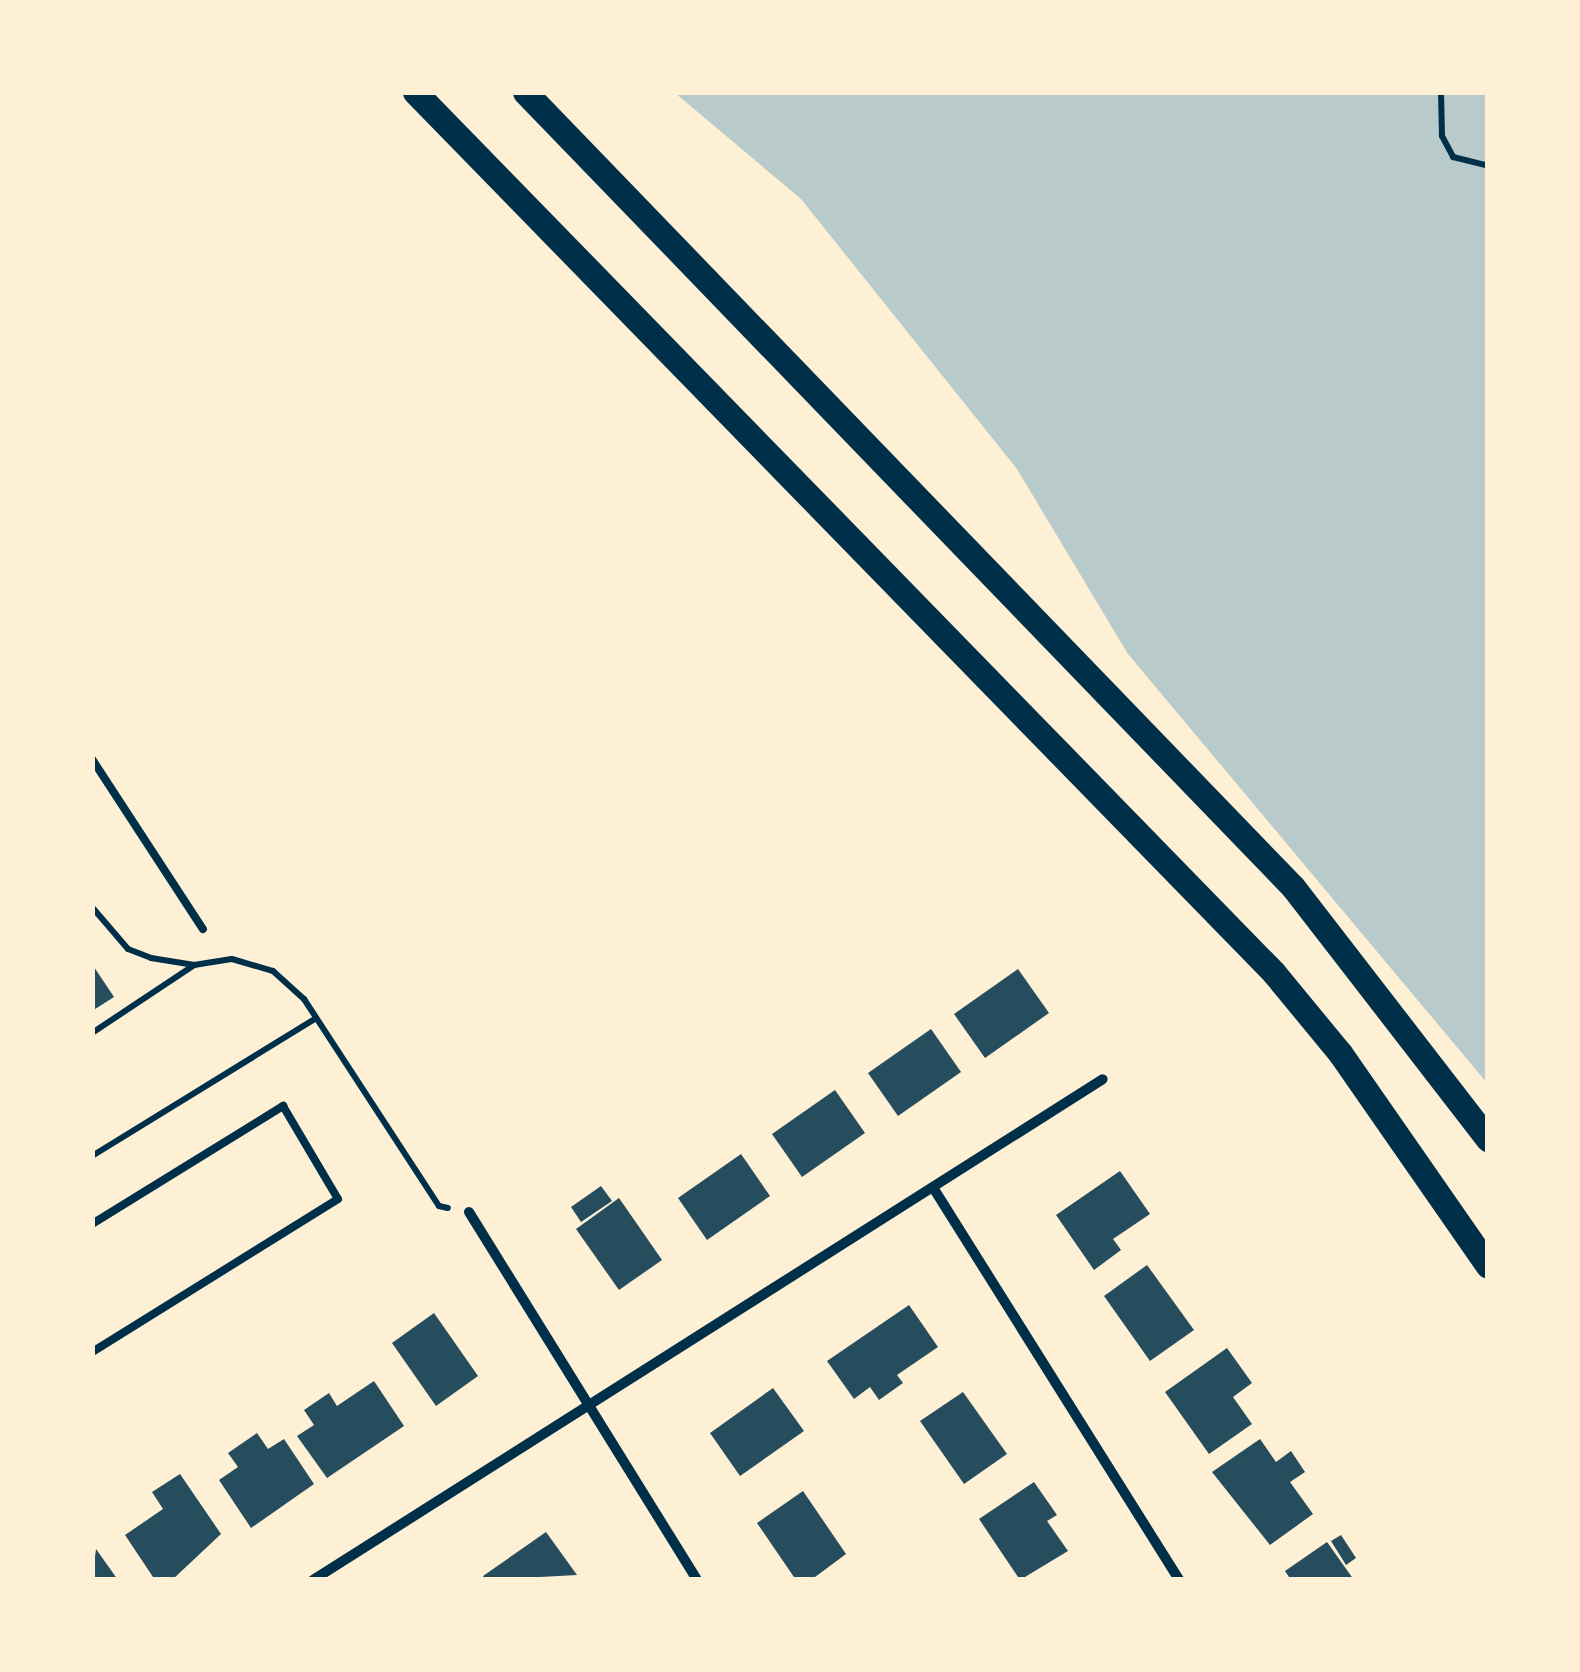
<!DOCTYPE html>
<style>
body{margin:0}
#map{position:relative;width:1580px;height:1672px;overflow:hidden;background:#fdf0d5;font-family:"Times New Roman",serif}
div>[style]{position:absolute}
.green>*{inset:0;background:#b9caca}
.building>*{inset:0;background:#264d5e}
.path>*{height:6px;margin:-3px;padding:0 3px;transform-origin:3px;border-radius:3px;background:#003049}
.service>*{height:8px;margin:-4px;padding:0 4px;transform-origin:4px;border-radius:4px;background:#003049}
.minor>*{height:10px;margin:-5px;padding:0 5px;transform-origin:5px;border-radius:5px;background:#003049}
.primary>*{height:25px;margin:-12.5px;padding:0 12.5px;transform-origin:12.5px;border-radius:12.5px;background:#003049}
span{translate:-50% -50%;white-space:nowrap;text-align:center;line-height:1.15;-webkit-text-stroke:10px #fdf0d5;paint-order:stroke}
.frame{position:absolute;inset:0;border:95px solid #fdf0d5;pointer-events:none}
</style>
<div id="map">
<div class="green">
<div style="clip-path:polygon(675px 93px,1487px 93px,1487px 1083px,1128px 654px,1017px 469px,801px 199px)"></div>
</div>
<div class="building">
<div style="clip-path:polygon(92px 964px,114px 997px,92px 1011px)"></div>
<div style="clip-path:polygon(1018px 969px,1049px 1013px,985px 1058px,954px 1014px)"></div>
<div style="clip-path:polygon(931px 1029px,961px 1072px,898px 1116px,868px 1073px)"></div>
<div style="clip-path:polygon(835px 1090px,865px 1133px,802px 1177px,772px 1134px)"></div>
<div style="clip-path:polygon(741px 1154px,770px 1196px,707px 1240px,678px 1198px)"></div>
<div style="clip-path:polygon(1120px 1171px,1150px 1214px,1113px 1239px,1121px 1250px,1094px 1270px,1056px 1215px)"></div>
<div style="clip-path:polygon(601px 1186px,612px 1201px,581px 1222px,571px 1207px)"></div>
<div style="clip-path:polygon(619px 1198px,662px 1260px,619px 1290px,576px 1229px)"></div>
<div style="clip-path:polygon(1147px 1265px,1194px 1330px,1150px 1361px,1104px 1296px)"></div>
<div style="clip-path:polygon(909px 1305px,938px 1347px,897px 1375px,903px 1383px,879px 1400px,870px 1387px,854px 1399px,827px 1361px)"></div>
<div style="clip-path:polygon(434px 1313px,478px 1376px,436px 1406px,392px 1343px)"></div>
<div style="clip-path:polygon(1227px 1348px,1252px 1383px,1233px 1397px,1252px 1424px,1209px 1454px,1165px 1392px)"></div>
<div style="clip-path:polygon(374px 1381px,404px 1426px,327px 1478px,297px 1436px,314px 1425px,304px 1410px,329px 1393px,337px 1406px)"></div>
<div style="clip-path:polygon(773px 1388px,804px 1431px,740px 1476px,710px 1433px)"></div>
<div style="clip-path:polygon(963px 1392px,1007px 1454px,964px 1484px,920px 1421px)"></div>
<div style="clip-path:polygon(257px 1433px,268px 1449px,284px 1439px,314px 1484px,251px 1528px,219px 1480px,238px 1467px,228px 1453px)"></div>
<div style="clip-path:polygon(1260px 1439px,1276px 1462px,1291px 1451px,1305px 1472px,1290px 1482px,1313px 1514px,1270px 1545px,1212px 1472px)"></div>
<div style="clip-path:polygon(180px 1474px,221px 1534px,172px 1580px,155px 1580px,125px 1535px,163px 1509px,152px 1492px)"></div>
<div style="clip-path:polygon(1034px 1482px,1057px 1515px,1047px 1521px,1068px 1551px,1020px 1580px,979px 1519px)"></div>
<div style="clip-path:polygon(803px 1491px,846px 1554px,811px 1580px,796px 1580px,757px 1523px)"></div>
<div style="clip-path:polygon(546px 1532px,577px 1575px,485px 1580px,483px 1576px)"></div>
<div style="clip-path:polygon(1341px 1535px,1356px 1558px,1346px 1565px,1331px 1541px)"></div>
<div style="clip-path:polygon(1327px 1542px,1354px 1580px,1291px 1580px,1285px 1571px)"></div>
<div style="clip-path:polygon(96px 1549px,118px 1580px,92px 1580px)"></div>
</div>
<div class="path">
<div style="left:1441px;top:92px;width:44px;rotate:88.7deg"></div>
<div style="left:1442px;top:136px;width:24px;rotate:62deg"></div>
<div style="left:1453px;top:157px;width:36px;rotate:14deg"></div>
<div style="left:92px;top:907px;width:55px;rotate:49.4deg"></div>
<div style="left:128px;top:949px;width:25px;rotate:21deg"></div>
<div style="left:151px;top:958px;width:44px;rotate:9.2deg"></div>
<div style="left:194px;top:965px;width:38px;rotate:-9deg"></div>
<div style="left:232px;top:959px;width:43px;rotate:16.3deg"></div>
<div style="left:273px;top:971px;width:42px;rotate:42.1deg"></div>
<div style="left:304px;top:999px;width:247px;rotate:56.9deg"></div>
<div style="left:439px;top:1206px;width:9px;rotate:13deg"></div>
<div style="left:92px;top:1033px;width:121px;rotate:-33.6deg"></div>
<div style="left:92px;top:1156px;width:263px;rotate:-31.6deg"></div>
</div>
<div class="service">
<div style="left:92px;top:759px;width:203px;rotate:56.9deg"></div>
<div style="left:92px;top:1224px;width:225px;rotate:-31.7deg"></div>
<div style="left:283px;top:1106px;width:108px;rotate:59.4deg"></div>
<div style="left:338px;top:1199px;width:290px;rotate:148.1deg"></div>
</div>
<div class="minor">
<div style="left:934px;top:1189px;width:461px;rotate:57.9deg"></div>
<div style="left:469px;top:1212px;width:433px;rotate:58.2deg"></div>
<div style="left:313px;top:1580px;width:935px;rotate:-32.38deg"></div>
</div>
<div class="primary">
<div style="left:415px;top:92px;width:1230px;rotate:45.72deg"></div>
<div style="left:1274px;top:973px;width:104px;rotate:50.5deg"></div>
<div style="left:1340px;top:1053px;width:259px;rotate:55.2deg"></div>
<div style="left:525px;top:92px;width:1105px;rotate:45.99deg"></div>
<div style="left:1293px;top:887px;width:319px;rotate:52.3deg"></div>
</div>
<div class="frame"></div>
</div>
